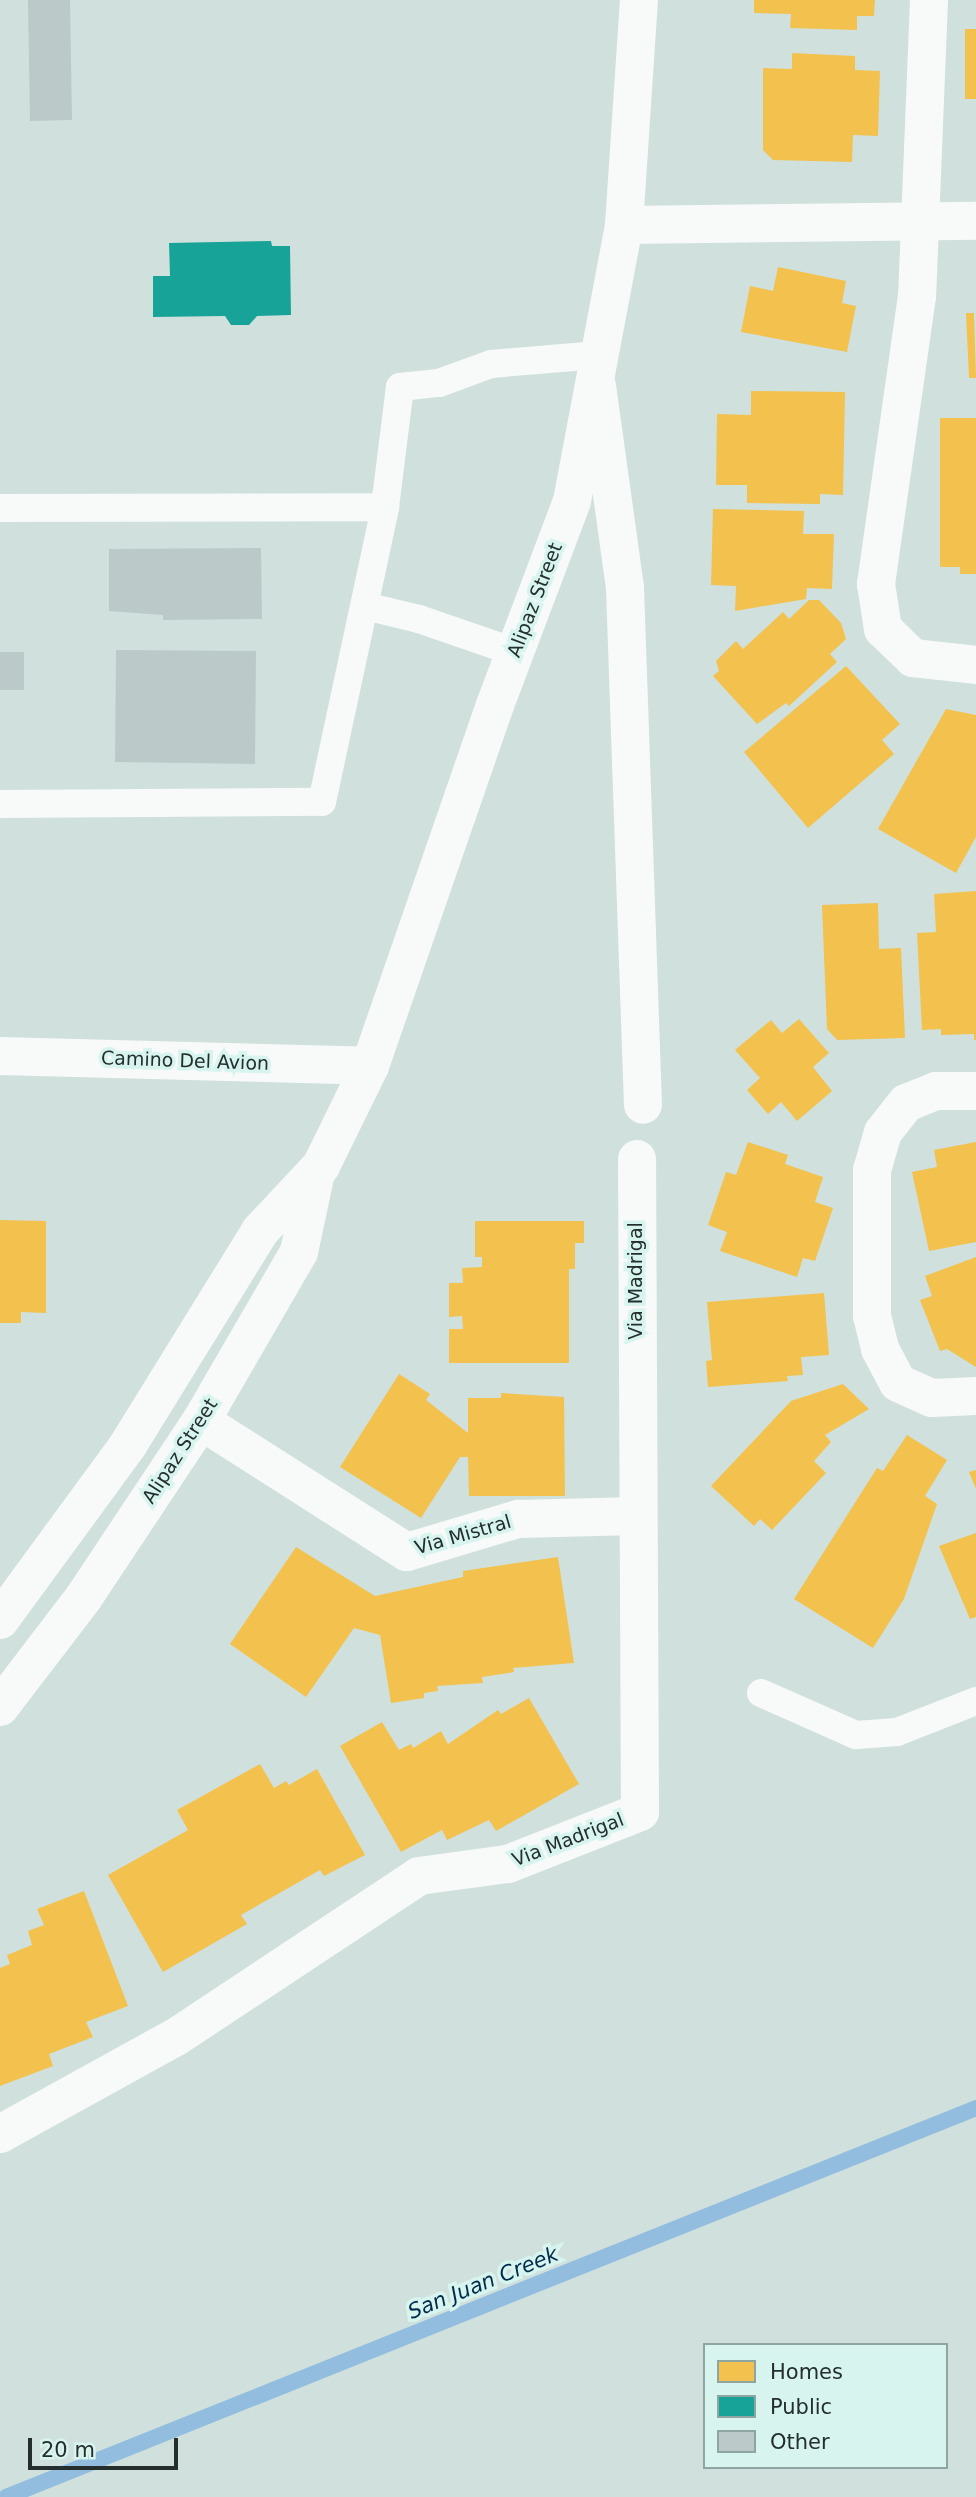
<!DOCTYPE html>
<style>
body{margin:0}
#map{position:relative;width:976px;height:2497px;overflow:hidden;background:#d0e1dd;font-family:"DejaVu Sans",sans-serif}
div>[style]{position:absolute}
.homes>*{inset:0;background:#f2c14e}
.public>*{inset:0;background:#17a398}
.stream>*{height:16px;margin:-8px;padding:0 8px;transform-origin:8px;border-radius:8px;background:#92bddf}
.building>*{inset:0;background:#bbc9c8}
.lane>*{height:28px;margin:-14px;padding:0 14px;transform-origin:14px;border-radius:14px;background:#f8fafa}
.street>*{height:38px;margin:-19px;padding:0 19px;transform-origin:19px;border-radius:19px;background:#f8fafa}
.secondary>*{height:38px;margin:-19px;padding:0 19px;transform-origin:19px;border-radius:19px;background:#f8fafa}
span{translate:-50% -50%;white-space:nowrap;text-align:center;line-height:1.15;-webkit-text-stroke:7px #d7f4ee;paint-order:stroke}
.street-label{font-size:19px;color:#242f2d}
.water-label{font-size:21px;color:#022c4d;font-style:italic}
.legend{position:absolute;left:703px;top:2343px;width:245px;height:126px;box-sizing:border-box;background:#d7f4ee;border:2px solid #8fa5a1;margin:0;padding:9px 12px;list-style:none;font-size:21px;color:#242f2d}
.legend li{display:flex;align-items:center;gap:14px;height:35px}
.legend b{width:35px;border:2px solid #8fa5a1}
.scale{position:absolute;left:28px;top:2438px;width:150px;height:32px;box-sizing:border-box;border:4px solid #242f2d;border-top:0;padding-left:9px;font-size:21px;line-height:24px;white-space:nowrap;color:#242f2d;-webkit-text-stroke:5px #d7f4ee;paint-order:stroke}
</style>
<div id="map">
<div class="homes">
<div style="clip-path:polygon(754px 0,875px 0,874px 16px,857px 16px,857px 30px,790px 28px,791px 14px,754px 13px)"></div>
<div style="clip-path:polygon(965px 29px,976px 29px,976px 99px,965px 99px)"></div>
<div style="clip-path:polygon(792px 53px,855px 56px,855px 70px,880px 71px,878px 136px,853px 135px,852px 162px,773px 160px,763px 150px,763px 68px,792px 69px)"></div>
<div style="clip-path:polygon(778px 267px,846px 281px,842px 303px,856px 306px,847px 352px,741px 332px,750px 286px,773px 291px)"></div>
<div style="clip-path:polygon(973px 281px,976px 378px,969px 378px,966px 313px,974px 313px)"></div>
<div style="clip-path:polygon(751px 391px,845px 392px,843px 495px,820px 494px,820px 504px,747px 503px,747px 485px,716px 485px,717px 414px,751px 415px)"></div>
<div style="clip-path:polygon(940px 418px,976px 418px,976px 574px,960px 574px,960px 567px,940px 567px)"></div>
<div style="clip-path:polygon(713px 509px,804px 511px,803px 534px,834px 534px,832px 589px,807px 588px,806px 599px,735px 611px,736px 586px,711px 585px)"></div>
<div style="clip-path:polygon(809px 600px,819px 600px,841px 623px,846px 639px,830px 654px,837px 662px,789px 706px,786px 703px,757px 724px,713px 676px,719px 671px,716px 661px,736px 641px,743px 649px,783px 612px,789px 619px)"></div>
<div style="clip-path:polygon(846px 666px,900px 724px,882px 740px,894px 754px,808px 828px,744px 752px)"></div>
<div style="clip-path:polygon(946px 709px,976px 715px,976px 837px,956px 873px,878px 829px)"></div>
<div style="clip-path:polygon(976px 891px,976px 1040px,974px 1040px,974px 1034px,941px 1035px,941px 1029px,922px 1030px,917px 933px,936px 932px,934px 894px)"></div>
<div style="clip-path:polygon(878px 903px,879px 949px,901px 948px,905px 1038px,837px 1040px,827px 1029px,822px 905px)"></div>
<div style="clip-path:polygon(799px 1019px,829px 1053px,813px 1067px,832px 1091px,797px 1121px,781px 1102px,768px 1114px,747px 1090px,760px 1078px,735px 1050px,771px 1020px,782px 1033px)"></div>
<div style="clip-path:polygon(748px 1142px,788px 1155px,785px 1164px,823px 1177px,815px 1202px,833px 1208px,815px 1261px,803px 1258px,797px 1277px,720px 1251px,727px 1232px,708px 1225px,726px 1172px,736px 1175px)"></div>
<div style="clip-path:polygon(976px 1142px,976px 1242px,929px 1251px,912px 1172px,937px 1167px,934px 1150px)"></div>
<div style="clip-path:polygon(0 1220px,46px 1221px,46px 1313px,21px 1312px,21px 1323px,0 1323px)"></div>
<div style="clip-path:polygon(475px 1221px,584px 1221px,584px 1243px,575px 1243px,575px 1269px,569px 1269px,569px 1363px,449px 1363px,449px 1329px,463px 1329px,462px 1316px,449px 1317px,449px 1283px,463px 1283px,462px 1268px,482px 1267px,482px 1257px,475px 1257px)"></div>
<div style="clip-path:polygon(976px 1257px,976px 1367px,947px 1349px,940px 1351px,920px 1300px,932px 1296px,925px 1276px)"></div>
<div style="clip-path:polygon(824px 1293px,829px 1355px,801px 1357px,803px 1375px,787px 1376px,788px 1381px,708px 1387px,706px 1361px,712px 1360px,707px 1302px)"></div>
<div style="clip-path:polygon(399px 1374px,430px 1394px,426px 1400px,468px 1433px,468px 1398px,501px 1398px,501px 1393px,564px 1397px,565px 1496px,469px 1496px,468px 1457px,460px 1457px,421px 1518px,340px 1467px)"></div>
<div style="clip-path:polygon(843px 1384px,869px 1409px,825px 1435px,831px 1442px,814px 1461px,826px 1473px,772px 1530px,760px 1519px,754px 1526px,711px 1486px,791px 1401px)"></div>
<div style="clip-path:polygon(907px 1435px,947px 1460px,925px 1496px,937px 1504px,904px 1599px,873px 1648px,794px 1599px,877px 1468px,883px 1471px)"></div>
<div style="clip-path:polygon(976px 1470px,976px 1489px,969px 1472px)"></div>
<div style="clip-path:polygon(976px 1533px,976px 1617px,970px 1619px,939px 1546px)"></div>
<div style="clip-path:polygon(296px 1547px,375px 1596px,463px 1577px,463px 1571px,558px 1557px,574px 1663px,513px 1668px,514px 1672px,482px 1677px,483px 1683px,437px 1686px,438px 1691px,424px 1693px,424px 1698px,391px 1703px,380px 1635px,354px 1628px,306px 1697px,230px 1644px)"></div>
<div style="clip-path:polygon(529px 1698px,579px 1784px,496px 1831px,489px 1820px,447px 1840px,442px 1830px,401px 1852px,340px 1746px,382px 1722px,399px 1750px,411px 1744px,413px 1748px,441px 1731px,448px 1744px,498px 1710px,501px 1714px)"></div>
<div style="clip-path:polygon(260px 1764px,274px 1788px,286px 1781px,289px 1785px,317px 1769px,365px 1855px,324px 1876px,320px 1870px,241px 1915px,247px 1924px,163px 1972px,108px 1875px,188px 1830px,177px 1810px)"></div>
<div style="clip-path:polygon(84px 1891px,128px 2006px,86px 2022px,93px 2037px,49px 2054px,53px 2066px,0 2086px,0 1968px,10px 1964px,7px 1955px,32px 1945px,28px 1931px,44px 1925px,37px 1909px)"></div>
</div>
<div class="public">
<div style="clip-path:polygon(271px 241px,272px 246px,290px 246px,291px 315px,257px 316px,249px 325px,231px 325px,225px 316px,153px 317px,153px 276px,170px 276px,169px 243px)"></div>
</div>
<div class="stream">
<div style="left:6px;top:2497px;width:1045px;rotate:-21.85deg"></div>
</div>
<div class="building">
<div style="clip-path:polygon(28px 0,70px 0,72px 120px,30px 121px)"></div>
<div style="clip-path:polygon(261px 548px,262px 619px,163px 620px,163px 615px,109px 611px,109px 549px)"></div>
<div style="clip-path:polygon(116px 650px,256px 651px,255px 764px,115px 762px)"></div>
<div style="clip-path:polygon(0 652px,24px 652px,24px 690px,0 690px)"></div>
</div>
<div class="lane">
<div style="left:0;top:508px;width:385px;rotate:-0.1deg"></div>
<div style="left:385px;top:507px;width:121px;rotate:-82.9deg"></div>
<div style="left:400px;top:387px;width:39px;rotate:-6deg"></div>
<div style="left:439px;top:383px;width:55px;rotate:-20.1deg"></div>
<div style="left:491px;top:364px;width:107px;rotate:-4.8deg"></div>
<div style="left:365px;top:606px;width:56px;rotate:13.5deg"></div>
<div style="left:419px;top:619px;width:102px;rotate:19deg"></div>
<div style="left:0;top:804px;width:322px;rotate:-0.4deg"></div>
<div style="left:322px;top:802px;width:302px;rotate:-77.9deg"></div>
<div style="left:761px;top:1693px;width:104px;rotate:23.9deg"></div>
<div style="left:856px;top:1735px;width:41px;rotate:-4.2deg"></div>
<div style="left:897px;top:1732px;width:85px;rotate:-21.4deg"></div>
</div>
<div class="street">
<div style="left:929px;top:0;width:296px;rotate:92.3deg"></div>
<div style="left:917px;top:296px;width:291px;rotate:98.1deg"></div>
<div style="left:876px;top:584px;width:46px;rotate:81.2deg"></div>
<div style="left:883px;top:629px;width:42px;rotate:44deg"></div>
<div style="left:913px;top:658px;width:63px;rotate:6.3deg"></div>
<div style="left:624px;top:225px;width:352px;rotate:-0.7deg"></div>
<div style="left:597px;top:386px;width:204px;rotate:82.1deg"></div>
<div style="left:625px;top:588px;width:517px;rotate:88.01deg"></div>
<div style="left:976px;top:1091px;width:40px;rotate:180deg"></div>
<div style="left:936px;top:1091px;width:32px;rotate:158deg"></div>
<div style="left:906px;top:1103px;width:37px;rotate:128deg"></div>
<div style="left:883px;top:1132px;width:40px;rotate:106deg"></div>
<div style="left:872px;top:1170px;width:146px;rotate:90deg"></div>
<div style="left:872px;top:1316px;width:34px;rotate:76deg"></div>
<div style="left:880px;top:1349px;width:38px;rotate:62deg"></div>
<div style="left:898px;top:1383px;width:37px;rotate:24deg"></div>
<div style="left:932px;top:1398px;width:44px;rotate:-2.6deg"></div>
<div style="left:201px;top:1421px;width:244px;rotate:32.5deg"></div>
<div style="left:407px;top:1552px;width:116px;rotate:-16.6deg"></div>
<div style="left:518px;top:1519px;width:118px;rotate:-1.5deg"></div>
<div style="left:0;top:2134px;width:201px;rotate:-28.9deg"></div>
<div style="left:176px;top:2037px;width:291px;rotate:-33.5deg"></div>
<div style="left:419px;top:1876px;width:90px;rotate:-7.7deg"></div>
<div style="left:508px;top:1864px;width:142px;rotate:-21.5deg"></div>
<div style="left:640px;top:1812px;width:653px;rotate:-90.26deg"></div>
</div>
<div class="secondary">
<div style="left:0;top:1056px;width:370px;rotate:1.5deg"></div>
<div style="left:0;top:1620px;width:217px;rotate:-53.8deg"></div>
<div style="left:128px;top:1445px;width:251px;rotate:-58.3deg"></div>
<div style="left:260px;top:1231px;width:89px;rotate:-46.8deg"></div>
<div style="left:321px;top:1166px;width:111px;rotate:-63.9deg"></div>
<div style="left:370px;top:1066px;width:382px;rotate:-70.9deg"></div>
<div style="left:495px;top:705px;width:218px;rotate:-69.3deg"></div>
<div style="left:572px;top:501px;width:281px;rotate:-79.3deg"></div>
<div style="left:624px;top:225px;width:225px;rotate:-86.2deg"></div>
<div style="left:0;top:1707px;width:138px;rotate:-52.6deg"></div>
<div style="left:84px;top:1597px;width:211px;rotate:-56.4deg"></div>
<div style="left:201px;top:1421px;width:195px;rotate:-59.9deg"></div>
<div style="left:299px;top:1252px;width:82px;rotate:-78deg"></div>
</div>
<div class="street-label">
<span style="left:535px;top:600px;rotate:-69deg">Alipaz Street</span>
<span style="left:185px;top:1061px;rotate:2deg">Camino Del Avion</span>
<span style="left:636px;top:1281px;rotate:-90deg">Via Madrigal</span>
<span style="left:180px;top:1451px;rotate:-57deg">Alipaz Street</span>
<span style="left:463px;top:1535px;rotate:-16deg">Via Mistral</span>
<span style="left:568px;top:1840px;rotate:-21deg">Via Madrigal</span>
</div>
<div class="water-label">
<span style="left:483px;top:2283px;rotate:-22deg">San Juan Creek</span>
</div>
<ul class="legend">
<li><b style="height:19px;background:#f2c14e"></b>Homes</li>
<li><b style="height:19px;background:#17a398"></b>Public</li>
<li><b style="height:19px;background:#bbc9c8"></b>Other</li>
</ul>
<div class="scale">20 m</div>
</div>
